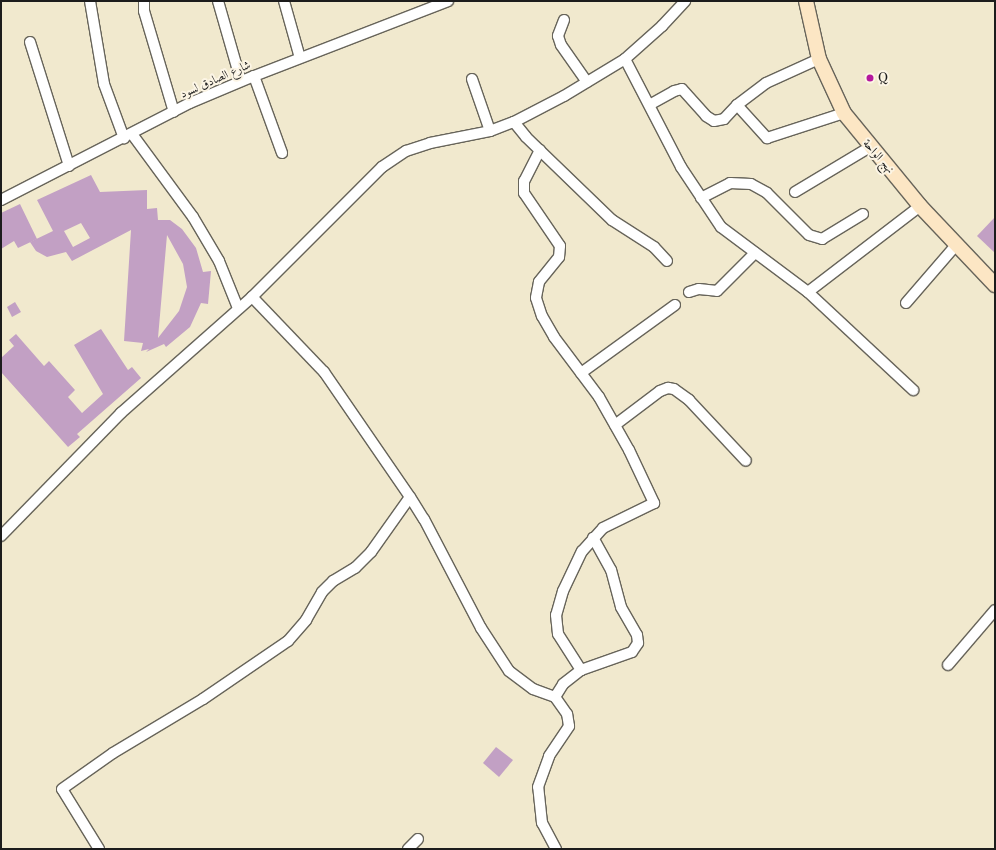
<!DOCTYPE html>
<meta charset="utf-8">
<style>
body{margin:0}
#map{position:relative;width:996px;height:850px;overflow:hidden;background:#f1e9ce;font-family:"Libre Caslon Text",Amiri,serif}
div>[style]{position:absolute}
.building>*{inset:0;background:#c2a0c4}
.roads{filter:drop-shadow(1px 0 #67645a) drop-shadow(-1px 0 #67645a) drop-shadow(0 1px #67645a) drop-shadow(0 -1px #67645a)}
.street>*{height:10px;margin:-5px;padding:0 5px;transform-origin:5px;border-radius:5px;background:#fff}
.secondary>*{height:14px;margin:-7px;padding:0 7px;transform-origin:7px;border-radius:7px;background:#fce6c4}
.dots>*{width:11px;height:11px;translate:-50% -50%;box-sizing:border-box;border:2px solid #fcf5e5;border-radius:50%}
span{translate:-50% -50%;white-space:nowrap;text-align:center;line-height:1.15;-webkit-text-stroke:4px #fcf5e5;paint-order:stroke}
.poi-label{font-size:12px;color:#1c1c1c}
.left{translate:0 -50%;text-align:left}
.street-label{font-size:12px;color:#1c1c1c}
.frame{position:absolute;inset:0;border:2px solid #1c1c1c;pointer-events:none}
</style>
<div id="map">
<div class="building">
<div style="clip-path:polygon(evenodd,91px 175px,100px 192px,147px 190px,147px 209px,157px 208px,158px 220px,170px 220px,182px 229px,196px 248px,203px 272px,211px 271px,208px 304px,201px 303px,190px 327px,166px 347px,164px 344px,146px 352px,149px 349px,141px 351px,143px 343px,124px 341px,131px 230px,72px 261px,66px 252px,47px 257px,36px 251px,30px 242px,53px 231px,37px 200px,91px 175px,81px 223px,90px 238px,73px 247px,64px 231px,81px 223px,91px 175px,167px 235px,183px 264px,187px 287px,179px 311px,158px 338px,167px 235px)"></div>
<div style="clip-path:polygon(20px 204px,37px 239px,18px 248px,14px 241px,1px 249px,1px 213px)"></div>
<div style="clip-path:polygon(995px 217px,995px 253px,977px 236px)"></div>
<div style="clip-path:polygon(15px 302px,21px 312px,12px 317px,7px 307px)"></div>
<div style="clip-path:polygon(101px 329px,128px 370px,132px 367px,141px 378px,77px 434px,80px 437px,68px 447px,1px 372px,1px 358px,14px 346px,9px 340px,16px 334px,44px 366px,49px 361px,75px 390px,68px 397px,82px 413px,103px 394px,74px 345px)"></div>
<div style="clip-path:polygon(496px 747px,513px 760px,499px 777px,483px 763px)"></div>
</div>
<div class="roads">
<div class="street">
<div style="left:90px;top:1px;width:84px;rotate:80.4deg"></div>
<div style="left:104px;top:84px;width:58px;rotate:69.7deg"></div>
<div style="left:144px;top:1px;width:10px;rotate:90deg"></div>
<div style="left:144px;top:11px;width:105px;rotate:73.5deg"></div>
<div style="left:218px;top:1px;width:83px;rotate:74deg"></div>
<div style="left:284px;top:1px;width:59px;rotate:74.3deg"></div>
<div style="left:564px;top:20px;width:17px;rotate:111deg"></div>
<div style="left:558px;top:36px;width:9px;rotate:72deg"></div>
<div style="left:561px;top:45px;width:45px;rotate:54.9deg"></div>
<div style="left:30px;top:42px;width:130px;rotate:72.5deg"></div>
<div style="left:625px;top:59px;width:122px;rotate:62.6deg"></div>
<div style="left:681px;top:167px;width:72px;rotate:56.3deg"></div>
<div style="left:721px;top:227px;width:109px;rotate:36.8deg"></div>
<div style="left:808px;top:292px;width:144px;rotate:43deg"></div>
<div style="left:254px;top:76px;width:82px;rotate:70deg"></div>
<div style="left:472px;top:79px;width:55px;rotate:70.9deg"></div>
<div style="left:651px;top:104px;width:26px;rotate:-29deg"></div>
<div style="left:674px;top:91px;width:8px;rotate:-14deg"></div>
<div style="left:682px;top:89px;width:36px;rotate:48deg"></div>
<div style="left:706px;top:116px;width:9px;rotate:32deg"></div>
<div style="left:714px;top:121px;width:10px;rotate:-11deg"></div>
<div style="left:724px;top:119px;width:19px;rotate:-47deg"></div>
<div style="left:737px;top:105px;width:45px;rotate:47.7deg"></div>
<div style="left:767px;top:138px;width:81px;rotate:-18deg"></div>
<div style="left:737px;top:105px;width:36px;rotate:-37deg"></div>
<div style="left:766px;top:83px;width:58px;rotate:-24.4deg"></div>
<div style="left:514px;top:122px;width:19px;rotate:51deg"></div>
<div style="left:526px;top:137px;width:120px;rotate:44deg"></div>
<div style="left:612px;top:220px;width:50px;rotate:32.7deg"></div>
<div style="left:654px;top:247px;width:19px;rotate:47deg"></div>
<div style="left:132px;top:134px;width:103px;rotate:53.7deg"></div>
<div style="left:193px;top:217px;width:51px;rotate:59.4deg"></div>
<div style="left:219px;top:261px;width:51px;rotate:68deg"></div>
<div style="left:540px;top:150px;width:35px;rotate:117deg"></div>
<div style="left:524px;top:181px;width:12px;rotate:90deg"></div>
<div style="left:524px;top:193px;width:64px;rotate:55.8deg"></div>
<div style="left:560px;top:246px;width:11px;rotate:95deg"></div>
<div style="left:559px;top:257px;width:32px;rotate:129deg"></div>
<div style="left:539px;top:282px;width:16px;rotate:101deg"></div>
<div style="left:536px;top:298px;width:19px;rotate:72deg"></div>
<div style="left:542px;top:316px;width:24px;rotate:60deg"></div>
<div style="left:554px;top:337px;width:75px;rotate:53.1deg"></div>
<div style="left:599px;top:397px;width:61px;rotate:60.5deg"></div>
<div style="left:629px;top:450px;width:59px;rotate:64.7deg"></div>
<div style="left:654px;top:503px;width:57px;rotate:153.9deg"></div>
<div style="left:603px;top:528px;width:31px;rotate:132deg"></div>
<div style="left:582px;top:551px;width:44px;rotate:115.4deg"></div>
<div style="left:563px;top:591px;width:25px;rotate:106deg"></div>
<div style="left:556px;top:615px;width:19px;rotate:84deg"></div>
<div style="left:558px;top:634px;width:43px;rotate:57.4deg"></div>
<div style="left:795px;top:192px;width:87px;rotate:-31deg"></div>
<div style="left:701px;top:198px;width:33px;rotate:-27deg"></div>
<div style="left:730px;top:183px;width:21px;rotate:3deg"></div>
<div style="left:751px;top:184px;width:18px;rotate:29deg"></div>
<div style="left:767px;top:193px;width:59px;rotate:45deg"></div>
<div style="left:809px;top:235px;width:14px;rotate:17deg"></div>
<div style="left:822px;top:239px;width:48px;rotate:-31.4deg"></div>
<div style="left:1px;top:200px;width:212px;rotate:-27.2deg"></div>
<div style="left:190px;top:103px;width:69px;rotate:-22.9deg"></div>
<div style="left:254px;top:76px;width:208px;rotate:-21.1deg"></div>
<div style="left:689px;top:292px;width:10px;rotate:-17deg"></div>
<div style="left:699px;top:289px;width:18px;rotate:6deg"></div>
<div style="left:717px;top:291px;width:54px;rotate:-45deg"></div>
<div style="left:808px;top:292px;width:141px;rotate:-37.5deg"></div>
<div style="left:906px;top:303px;width:77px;rotate:-49.2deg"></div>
<div style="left:581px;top:373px;width:116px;rotate:-35.9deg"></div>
<div style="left:615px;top:425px;width:56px;rotate:-37.1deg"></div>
<div style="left:660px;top:391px;width:9px;rotate:-21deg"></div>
<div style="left:668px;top:388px;width:6px;rotate:9deg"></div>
<div style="left:674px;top:389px;width:19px;rotate:36deg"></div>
<div style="left:689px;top:400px;width:83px;rotate:46.9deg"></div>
<div style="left:410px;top:497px;width:26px;rotate:58deg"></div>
<div style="left:424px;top:519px;width:123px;rotate:62.4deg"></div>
<div style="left:481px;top:628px;width:51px;rotate:56.9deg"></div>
<div style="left:509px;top:671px;width:30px;rotate:37deg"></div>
<div style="left:533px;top:689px;width:23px;rotate:20deg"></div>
<div style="left:1px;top:536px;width:172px;rotate:-45.7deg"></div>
<div style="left:121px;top:413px;width:175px;rotate:-41.5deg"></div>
<div style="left:252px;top:297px;width:184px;rotate:-45deg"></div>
<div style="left:382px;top:167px;width:29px;rotate:-34deg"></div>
<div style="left:406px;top:151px;width:25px;rotate:-18deg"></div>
<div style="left:430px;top:143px;width:61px;rotate:-11.3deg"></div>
<div style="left:490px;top:131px;width:26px;rotate:-21deg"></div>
<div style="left:514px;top:122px;width:56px;rotate:-27.5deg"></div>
<div style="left:564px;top:96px;width:71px;rotate:-31.2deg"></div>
<div style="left:625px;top:59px;width:50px;rotate:-41.7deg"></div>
<div style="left:662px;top:26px;width:34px;rotate:-47deg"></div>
<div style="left:948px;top:665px;width:72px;rotate:-49.5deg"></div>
<div style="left:99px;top:849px;width:70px;rotate:-121.7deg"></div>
<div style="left:62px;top:789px;width:62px;rotate:-35.2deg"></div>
<div style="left:113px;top:753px;width:105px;rotate:-31deg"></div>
<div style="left:203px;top:699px;width:103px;rotate:-34.3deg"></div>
<div style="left:288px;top:641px;width:28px;rotate:-49deg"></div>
<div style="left:306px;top:620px;width:32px;rotate:-60deg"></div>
<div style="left:322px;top:592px;width:16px;rotate:-45deg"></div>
<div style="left:333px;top:581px;width:26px;rotate:-31deg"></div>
<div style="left:355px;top:568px;width:23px;rotate:-45deg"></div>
<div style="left:371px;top:552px;width:67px;rotate:-54.7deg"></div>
<div style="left:410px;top:497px;width:152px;rotate:-124.5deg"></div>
<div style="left:324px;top:372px;width:104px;rotate:-133.8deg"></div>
<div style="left:408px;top:849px;width:14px;rotate:-45deg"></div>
<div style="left:556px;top:849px;width:30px;rotate:-118deg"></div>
<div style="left:542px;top:823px;width:36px;rotate:-96deg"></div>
<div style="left:538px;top:787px;width:33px;rotate:-70deg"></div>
<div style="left:549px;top:756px;width:36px;rotate:-56deg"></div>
<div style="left:569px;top:726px;width:12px;rotate:-99deg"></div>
<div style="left:567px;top:714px;width:21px;rotate:-125deg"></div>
<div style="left:555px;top:697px;width:15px;rotate:-58deg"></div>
<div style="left:563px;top:684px;width:23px;rotate:-38deg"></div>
<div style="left:581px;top:670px;width:54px;rotate:-19.4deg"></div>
<div style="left:632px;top:652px;width:11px;rotate:-56deg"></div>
<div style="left:638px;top:643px;width:8px;rotate:-97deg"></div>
<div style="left:637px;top:635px;width:32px;rotate:-120deg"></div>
<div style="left:621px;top:607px;width:38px;rotate:-105deg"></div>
<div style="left:611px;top:570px;width:37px;rotate:-119deg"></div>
</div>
<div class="secondary">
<div style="left:806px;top:1px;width:59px;rotate:77.4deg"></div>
<div style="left:819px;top:59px;width:60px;rotate:65.2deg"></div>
<div style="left:844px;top:113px;width:120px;rotate:50.7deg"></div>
<div style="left:920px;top:206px;width:109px;rotate:46.5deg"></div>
</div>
</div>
<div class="dots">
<div style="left:870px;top:78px;background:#b5179e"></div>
</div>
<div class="poi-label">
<span class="left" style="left:878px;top:78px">Q</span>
</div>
<div class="street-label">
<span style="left:215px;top:79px;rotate:-24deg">شارع الصادق لسود</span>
<span style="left:879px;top:156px;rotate:49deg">نهج الواحة</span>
</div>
<div class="frame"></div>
</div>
